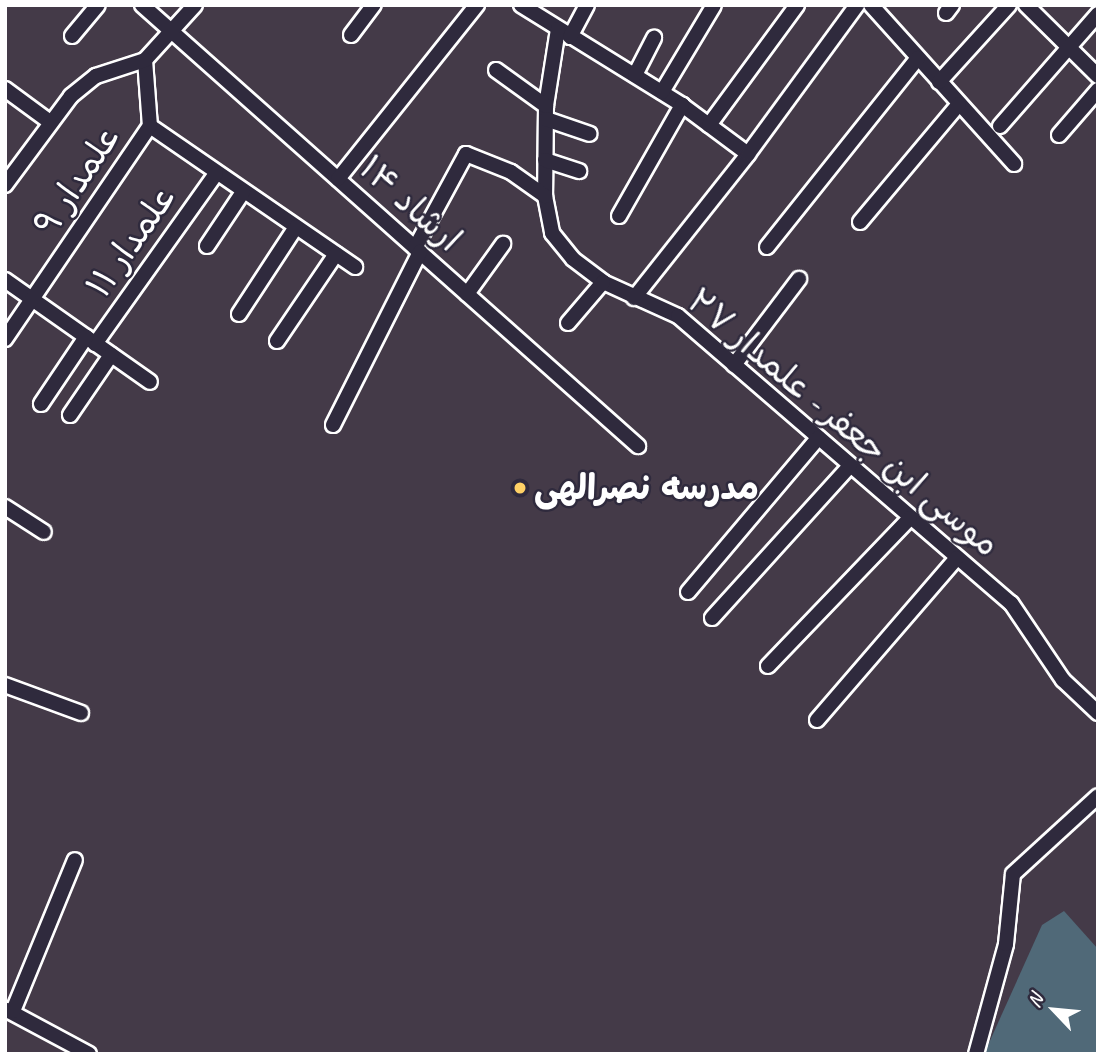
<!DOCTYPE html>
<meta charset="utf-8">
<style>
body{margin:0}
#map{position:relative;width:1103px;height:1059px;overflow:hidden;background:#443a48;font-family:Caveat,"Playpen Sans Arabic",sans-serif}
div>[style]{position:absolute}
.water>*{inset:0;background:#506978}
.roads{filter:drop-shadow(2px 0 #fff) drop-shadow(-2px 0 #fff) drop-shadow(0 2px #fff) drop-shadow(0 -2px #fff)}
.street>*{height:14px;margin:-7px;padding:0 7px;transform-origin:7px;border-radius:7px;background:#2f2a3d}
.dots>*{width:19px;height:19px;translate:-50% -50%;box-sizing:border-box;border:4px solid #2f2a3d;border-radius:50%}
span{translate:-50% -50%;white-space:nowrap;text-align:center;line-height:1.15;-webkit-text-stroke:5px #2f2a3d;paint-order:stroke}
.street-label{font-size:35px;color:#fff}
.poi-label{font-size:35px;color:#fff;font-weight:700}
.left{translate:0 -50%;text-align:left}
.frame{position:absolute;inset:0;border:7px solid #fff;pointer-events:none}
.north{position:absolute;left:1019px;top:975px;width:70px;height:70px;-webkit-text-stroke:5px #2f2a3d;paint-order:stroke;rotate:296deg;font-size:19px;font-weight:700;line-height:28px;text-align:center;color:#fff}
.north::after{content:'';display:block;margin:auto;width:24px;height:32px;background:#fff;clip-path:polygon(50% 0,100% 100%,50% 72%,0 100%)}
</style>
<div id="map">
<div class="water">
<div style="clip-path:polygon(1064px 911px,1098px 949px,1098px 1054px,984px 1054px,1042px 925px)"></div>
</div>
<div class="roads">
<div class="street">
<div style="left:142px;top:5px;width:664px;rotate:41.64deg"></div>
<div style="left:195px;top:5px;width:74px;rotate:132.3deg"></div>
<div style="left:145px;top:60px;width:66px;rotate:85.7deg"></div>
<div style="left:150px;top:126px;width:249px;rotate:34.5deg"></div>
<div style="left:521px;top:5px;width:190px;rotate:31.8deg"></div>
<div style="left:682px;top:105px;width:82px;rotate:36.6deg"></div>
<div style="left:871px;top:5px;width:214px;rotate:48deg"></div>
<div style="left:1026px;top:5px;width:101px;rotate:44.6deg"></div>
<div style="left:946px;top:13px;width:10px;rotate:-53deg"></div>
<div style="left:558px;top:29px;width:78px;rotate:98.9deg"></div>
<div style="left:546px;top:106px;width:90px;rotate:90.6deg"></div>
<div style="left:545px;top:196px;width:38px;rotate:79deg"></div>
<div style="left:552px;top:233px;width:33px;rotate:51deg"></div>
<div style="left:573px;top:259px;width:38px;rotate:37deg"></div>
<div style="left:603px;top:282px;width:82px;rotate:24.4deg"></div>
<div style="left:678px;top:316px;width:440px;rotate:40.8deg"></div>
<div style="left:1011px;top:603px;width:93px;rotate:56deg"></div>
<div style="left:1063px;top:680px;width:48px;rotate:43.3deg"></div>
<div style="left:351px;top:35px;width:38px;rotate:-53deg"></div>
<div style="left:72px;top:36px;width:40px;rotate:-50deg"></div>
<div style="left:570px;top:37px;width:36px;rotate:-62deg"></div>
<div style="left:496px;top:70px;width:62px;rotate:35.8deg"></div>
<div style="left:635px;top:75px;width:42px;rotate:-62.8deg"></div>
<div style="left:939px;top:82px;width:104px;rotate:-47.7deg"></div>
<div style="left:5px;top:89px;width:56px;rotate:36.3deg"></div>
<div style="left:662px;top:92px;width:101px;rotate:-59.1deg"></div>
<div style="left:546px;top:119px;width:46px;rotate:18.8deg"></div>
<div style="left:709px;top:125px;width:149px;rotate:-53.7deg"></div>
<div style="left:1000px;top:126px;width:149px;rotate:-48.8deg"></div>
<div style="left:1059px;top:135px;width:60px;rotate:-49.1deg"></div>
<div style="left:545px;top:160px;width:36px;rotate:18deg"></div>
<div style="left:338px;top:179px;width:223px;rotate:-51.4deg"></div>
<div style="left:5px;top:185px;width:111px;rotate:-53.4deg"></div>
<div style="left:71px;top:96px;width:32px;rotate:-39deg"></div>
<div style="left:96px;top:76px;width:52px;rotate:-18.1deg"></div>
<div style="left:619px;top:216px;width:128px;rotate:-60.4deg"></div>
<div style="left:860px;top:222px;width:154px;rotate:-50deg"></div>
<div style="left:207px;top:246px;width:65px;rotate:-56.3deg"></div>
<div style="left:767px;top:247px;width:242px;rotate:-51.4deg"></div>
<div style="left:415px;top:248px;width:107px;rotate:-61.5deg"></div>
<div style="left:466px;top:154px;width:48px;rotate:21.8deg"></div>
<div style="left:511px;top:172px;width:42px;rotate:35.2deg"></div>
<div style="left:5px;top:280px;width:177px;rotate:35.1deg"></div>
<div style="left:467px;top:294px;width:62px;rotate:-54.2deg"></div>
<div style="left:634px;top:298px;width:184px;rotate:-51.6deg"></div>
<div style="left:748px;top:154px;width:185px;rotate:-53.8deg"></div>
<div style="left:239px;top:314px;width:104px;rotate:-56.8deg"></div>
<div style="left:568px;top:323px;width:54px;rotate:-49.5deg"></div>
<div style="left:5px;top:339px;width:258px;rotate:-55.8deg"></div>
<div style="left:277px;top:341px;width:105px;rotate:-55.9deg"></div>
<div style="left:95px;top:344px;width:209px;rotate:-54.6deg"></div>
<div style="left:734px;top:365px;width:108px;rotate:-52.9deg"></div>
<div style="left:41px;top:404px;width:81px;rotate:-56.1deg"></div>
<div style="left:70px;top:415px;width:73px;rotate:-55.7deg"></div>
<div style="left:333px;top:425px;width:194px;rotate:-63.3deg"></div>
<div style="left:5px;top:507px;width:46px;rotate:32.7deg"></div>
<div style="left:688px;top:592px;width:202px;rotate:-49.8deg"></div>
<div style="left:712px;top:618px;width:205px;rotate:-47.8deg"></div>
<div style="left:768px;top:666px;width:205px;rotate:-46.2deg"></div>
<div style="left:5px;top:685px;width:81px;rotate:20.2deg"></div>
<div style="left:817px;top:720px;width:214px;rotate:-49.2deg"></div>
<div style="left:7px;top:1010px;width:93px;rotate:28.2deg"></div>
<div style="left:13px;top:1011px;width:163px;rotate:-67.7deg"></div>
<div style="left:976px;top:1054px;width:114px;rotate:-74.7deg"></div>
<div style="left:1006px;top:944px;width:70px;rotate:-84.3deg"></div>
<div style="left:1013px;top:874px;width:115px;rotate:-42.5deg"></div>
</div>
</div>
<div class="dots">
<div style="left:520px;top:488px;background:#ffd166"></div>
</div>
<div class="street-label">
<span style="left:77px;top:181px;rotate:-56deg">علمدار ۹</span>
<span style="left:410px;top:204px;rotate:42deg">ارشاد ۱۴</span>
<span style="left:131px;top:242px;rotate:-55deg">علمدار ۱۱</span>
<span style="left:843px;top:423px;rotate:40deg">موسی ابن جعفر - علمدار ۲۷</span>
</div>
<div class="poi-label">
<span class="left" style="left:534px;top:488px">مدرسه نصرالهی</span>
</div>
<div class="frame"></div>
<div class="north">N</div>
</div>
